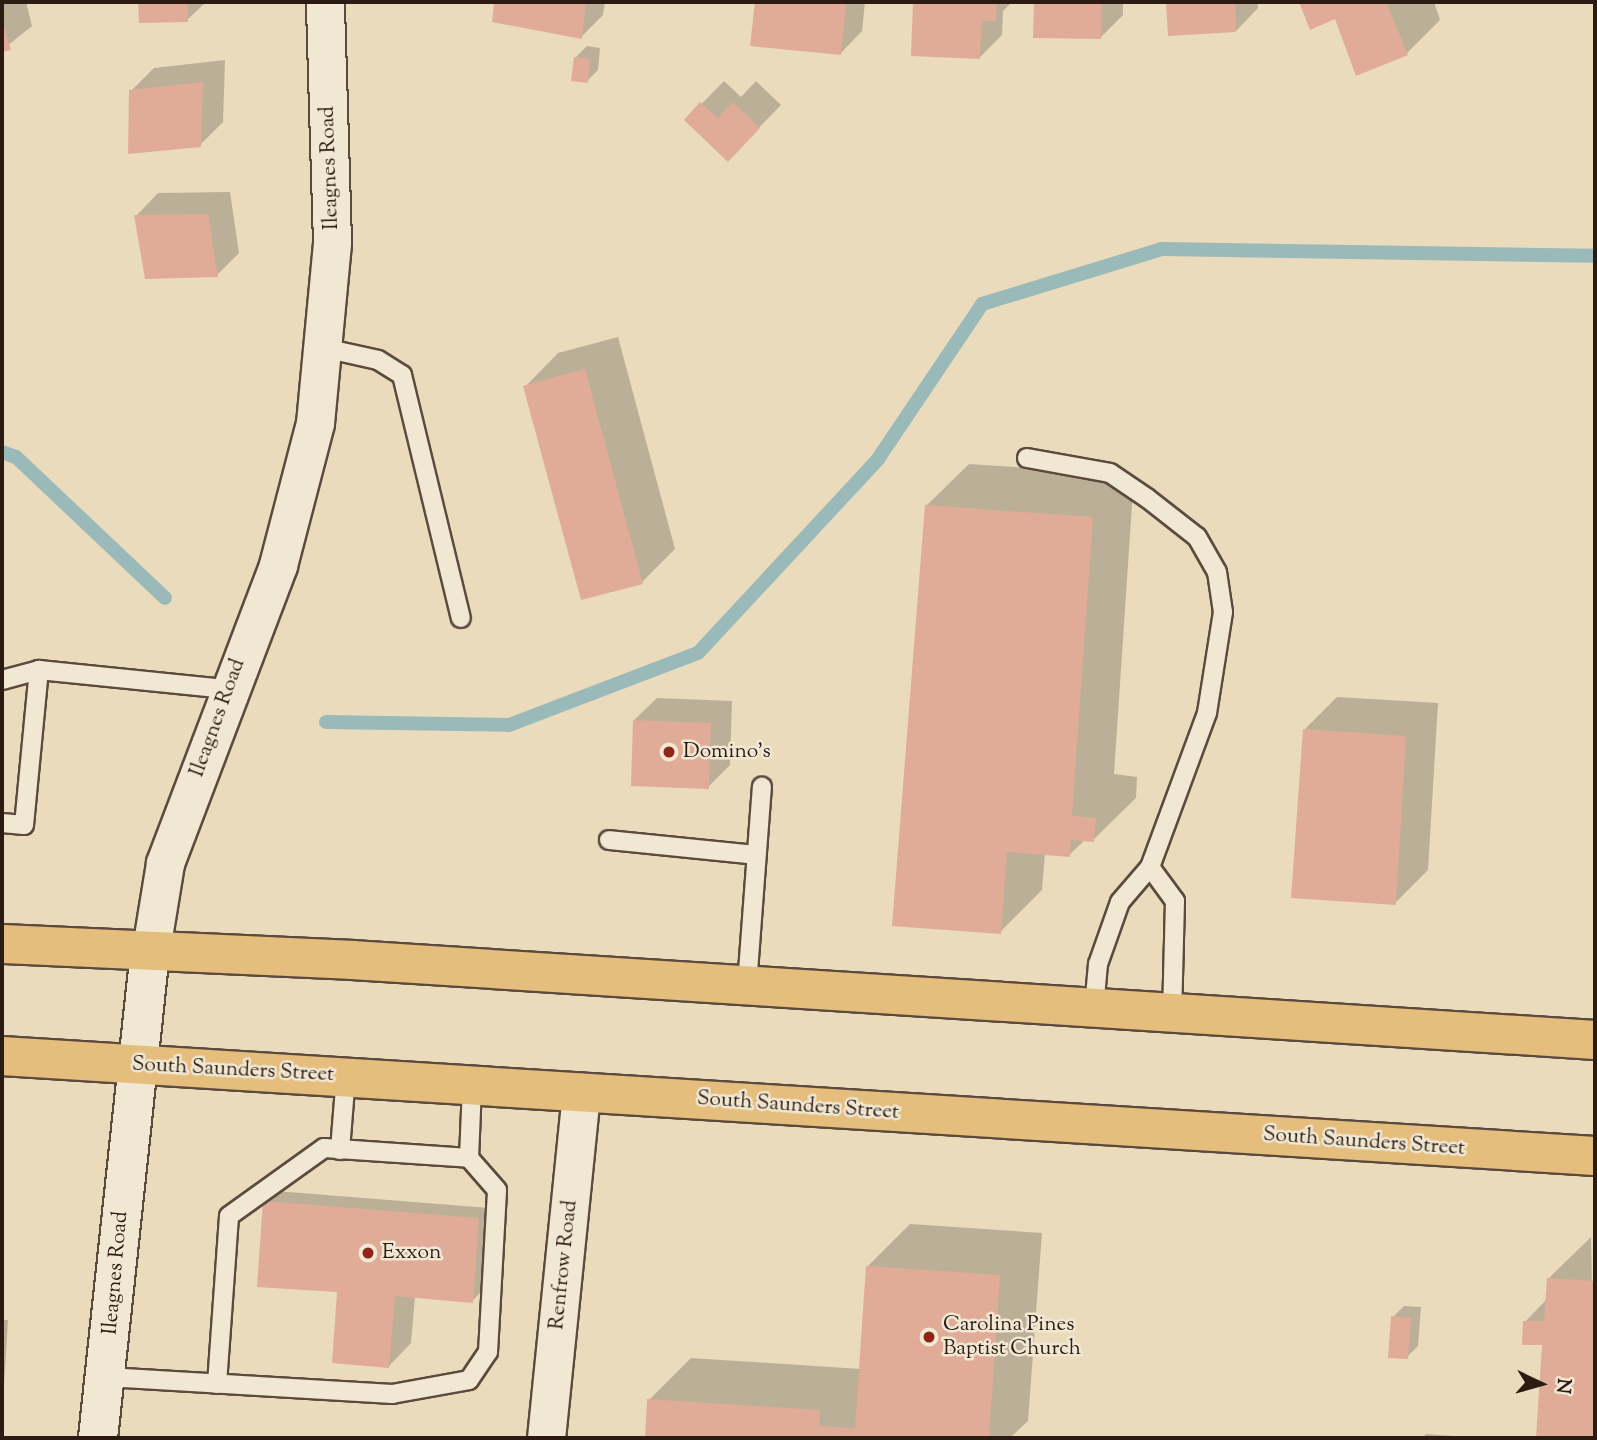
<!DOCTYPE html>
<style>
body{margin:0}
#map{position:relative;width:1597px;height:1440px;overflow:hidden;background:#eadbbd;font-family:"Sorts Mill Goudy",serif}
div>[style]{position:absolute}
.shadow>*{inset:0;background:#0003}
.stream>*{height:14px;margin:-7px;padding:0 7px;transform-origin:7px;border-radius:7px;background:#9ab9b9}
.building>*{inset:0;background:#e0ac98}
.roads{filter:drop-shadow(2px 0 #5c4b3d) drop-shadow(-2px 0 #5c4b3d) drop-shadow(0 2px #5c4b3d) drop-shadow(0 -2px #5c4b3d)}
.service>*{height:18px;margin:-9px;padding:0 9px;transform-origin:9px;border-radius:9px;background:#f1e8d4}
.minor>*{height:37px;margin:-18.5px;padding:0 18.5px;transform-origin:18.5px;border-radius:18.5px;background:#f1e8d4}
.tertiary>*{height:38px;margin:-19px;padding:0 19px;transform-origin:19px;border-radius:19px;background:#f1e8d4}
.trunk>*{height:38px;margin:-19px;padding:0 19px;transform-origin:19px;border-radius:19px;background:#e5be7e}
.dots>*{width:19px;height:19px;translate:-50% -50%;box-sizing:border-box;border:4px solid #f1e8d4;border-radius:50%}
span{translate:-50% -50%;white-space:nowrap;text-align:center;line-height:1.15;-webkit-text-stroke:5px #f1e8d4;paint-order:stroke}
.street-label{font-size:21px;color:#2c1b12}
.poi-label{font-size:21px;color:#2c1b12}
.left{translate:0 -50%;text-align:left}
.frame{position:absolute;inset:0;border:4px solid #2c1b12;pointer-events:none}
.north{position:absolute;left:1506px;top:1349px;width:70px;height:70px;-webkit-text-stroke:5px #f1e8d4;paint-order:stroke;rotate:95deg;font-size:19px;font-weight:700;line-height:28px;text-align:center;color:#2c1b12}
.north::after{content:'';display:block;margin:auto;width:24px;height:32px;background:#2c1b12;clip-path:polygon(50% 0,100% 100%,50% 72%,0 100%)}
</style>
<div id="map">
<div class="shadow">
<div style="clip-path:polygon(2px 2px,26px 2px,32px 26px,2px 50px)"></div>
<div style="clip-path:polygon(140px 2px,206px 2px,187px 20px,141px 22px)"></div>
<div style="clip-path:polygon(496px 2px,605px 2px,603px 15px,581px 37px,494px 20px)"></div>
<div style="clip-path:polygon(757px 2px,865px 2px,862px 31px,840px 54px,752px 44px)"></div>
<div style="clip-path:polygon(915px 2px,1012px 2px,1003px 11px,1002px 35px,980px 57px,912px 54px)"></div>
<div style="clip-path:polygon(1036px 2px,1123px 2px,1123px 15px,1100px 38px,1035px 37px)"></div>
<div style="clip-path:polygon(1168px 2px,1258px 2px,1258px 8px,1236px 31px,1170px 34px)"></div>
<div style="clip-path:polygon(1301px 2px,1434px 2px,1440px 20px,1407px 53px,1336px 17px,1311px 27px)"></div>
<div style="clip-path:polygon(587px 46px,600px 48px,598px 70px,587px 81px,576px 57px)"></div>
<div style="clip-path:polygon(225px 60px,223px 122px,200px 145px,130px 153px,131px 91px,154px 68px)"></div>
<div style="clip-path:polygon(724px 81px,741px 97px,756px 81px,781px 105px,750px 137px,686px 120px)"></div>
<div style="clip-path:polygon(230px 192px,239px 253px,217px 275px,136px 216px,158px 193px)"></div>
<div style="clip-path:polygon(618px 337px,675px 549px,642px 582px,525px 387px,558px 353px)"></div>
<div style="clip-path:polygon(969px 464px,1134px 475px,1114px 774px,1137px 777px,1136px 798px,1093px 840px,1085px 840px,1069px 855px,1045px 853px,1042px 890px,1000px 932px,926px 506px)"></div>
<div style="clip-path:polygon(1337px 697px,1438px 703px,1428px 870px,1395px 903px,1304px 730px)"></div>
<div style="clip-path:polygon(657px 698px,732px 701px,730px 765px,708px 787px,634px 720px)"></div>
<div style="clip-path:polygon(276px 1191px,489px 1208px,483px 1290px,472px 1301px,415px 1297px,411px 1343px,389px 1366px,339px 1291px,265px 1202px)"></div>
<div style="clip-path:polygon(910px 1224px,1042px 1233px,1028px 1421px,1010px 1438px,646px 1438px,649px 1400px,691px 1358px,861px 1369px,867px 1267px)"></div>
<div style="clip-path:polygon(1591px 1237px,1595px 1438px,1538px 1438px,1544px 1343px,1525px 1322px,1547px 1299px,1548px 1279px)"></div>
<div style="clip-path:polygon(1404px 1306px,1421px 1307px,1418px 1346px,1407px 1357px,1393px 1317px)"></div>
<div style="clip-path:polygon(2px 1320px,8px 1320px,2px 1420px)"></div>
<div style="clip-path:polygon(1426px 1434px,1482px 1438px,1422px 1438px)"></div>
</div>
<div class="stream">
<div style="left:2px;top:452px;width:15px;rotate:20deg"></div>
<div style="left:16px;top:457px;width:205px;rotate:43.4deg"></div>
<div style="left:326px;top:722px;width:183px;rotate:0.9deg"></div>
<div style="left:509px;top:725px;width:202px;rotate:-20.9deg"></div>
<div style="left:698px;top:653px;width:265px;rotate:-47.1deg"></div>
<div style="left:878px;top:459px;width:187px;rotate:-56.1deg"></div>
<div style="left:982px;top:304px;width:188px;rotate:-17deg"></div>
<div style="left:1162px;top:249px;width:433px;rotate:0.9deg"></div>
</div>
<div class="building">
<div style="clip-path:polygon(138px 2px,187px 2px,188px 22px,139px 23px)"></div>
<div style="clip-path:polygon(494px 2px,586px 2px,582px 39px,492px 22px)"></div>
<div style="clip-path:polygon(755px 2px,846px 3px,841px 55px,750px 46px)"></div>
<div style="clip-path:polygon(913px 2px,997px 2px,996px 21px,982px 21px,980px 59px,911px 56px)"></div>
<div style="clip-path:polygon(1034px 2px,1102px 2px,1101px 39px,1033px 38px)"></div>
<div style="clip-path:polygon(1166px 2px,1235px 2px,1236px 32px,1168px 36px)"></div>
<div style="clip-path:polygon(1299px 2px,1386px 2px,1408px 55px,1356px 76px,1335px 19px,1310px 30px)"></div>
<div style="clip-path:polygon(2px 20px,11px 50px,2px 52px)"></div>
<div style="clip-path:polygon(574px 57px,590px 59px,588px 83px,571px 81px)"></div>
<div style="clip-path:polygon(203px 82px,201px 147px,128px 154px,129px 90px)"></div>
<div style="clip-path:polygon(700px 102px,718px 118px,733px 102px,760px 128px,728px 162px,684px 120px)"></div>
<div style="clip-path:polygon(208px 214px,218px 277px,145px 279px,134px 215px)"></div>
<div style="clip-path:polygon(585px 369px,643px 584px,581px 600px,523px 386px)"></div>
<div style="clip-path:polygon(925px 505px,1093px 517px,1072px 816px,1096px 818px,1094px 842px,1071px 840px,1070px 857px,1007px 852px,1001px 934px,892px 926px)"></div>
<div style="clip-path:polygon(633px 720px,711px 723px,709px 789px,631px 786px)"></div>
<div style="clip-path:polygon(1303px 729px,1406px 736px,1396px 905px,1291px 898px)"></div>
<div style="clip-path:polygon(263px 1201px,479px 1218px,473px 1303px,395px 1296px,389px 1368px,332px 1363px,337px 1292px,257px 1287px)"></div>
<div style="clip-path:polygon(866px 1266px,1000px 1275px,989px 1438px,645px 1438px,647px 1399px,820px 1410px,819px 1426px,855px 1428px)"></div>
<div style="clip-path:polygon(1547px 1278px,1595px 1281px,1595px 1438px,1536px 1438px,1542px 1345px,1522px 1345px,1523px 1321px,1544px 1321px)"></div>
<div style="clip-path:polygon(1391px 1316px,1411px 1318px,1408px 1359px,1388px 1358px)"></div>
</div>
<div class="roads">
<div class="service">
<div style="left:324px;top:348px;width:55px;rotate:12.5deg"></div>
<div style="left:378px;top:360px;width:28px;rotate:32deg"></div>
<div style="left:402px;top:375px;width:250px;rotate:76.4deg"></div>
<div style="left:1027px;top:458px;width:84px;rotate:10.2deg"></div>
<div style="left:1110px;top:473px;width:45px;rotate:34deg"></div>
<div style="left:1147px;top:498px;width:63px;rotate:38deg"></div>
<div style="left:1197px;top:537px;width:40px;rotate:60.3deg"></div>
<div style="left:1217px;top:572px;width:40px;rotate:81.5deg"></div>
<div style="left:1223px;top:612px;width:102px;rotate:99deg"></div>
<div style="left:1207px;top:713px;width:164px;rotate:110.3deg"></div>
<div style="left:1150px;top:867px;width:46px;rotate:130.6deg"></div>
<div style="left:1120px;top:902px;width:66px;rotate:109.5deg"></div>
<div style="left:1098px;top:964px;width:44px;rotate:95.2deg"></div>
<div style="left:2px;top:680px;width:38px;rotate:-15deg"></div>
<div style="left:39px;top:670px;width:189px;rotate:5.8deg"></div>
<div style="left:2px;top:823px;width:22px;rotate:5deg"></div>
<div style="left:24px;top:825px;width:156px;rotate:-84.5deg"></div>
<div style="left:609px;top:840px;width:148px;rotate:5.8deg"></div>
<div style="left:1150px;top:867px;width:42px;rotate:53.7deg"></div>
<div style="left:1175px;top:901px;width:111px;rotate:91.5deg"></div>
<div style="left:747px;top:985px;width:199px;rotate:-85.7deg"></div>
<div style="left:340px;top:1150px;width:74px;rotate:-85.4deg"></div>
<div style="left:107px;top:1377px;width:286px;rotate:3.4deg"></div>
<div style="left:392px;top:1394px;width:78px;rotate:-10.3deg"></div>
<div style="left:469px;top:1380px;width:34px;rotate:-56deg"></div>
<div style="left:488px;top:1352px;width:162px;rotate:-86.8deg"></div>
<div style="left:497px;top:1190px;width:43px;rotate:-131.2deg"></div>
<div style="left:469px;top:1158px;width:73px;rotate:-87.6deg"></div>
<div style="left:217px;top:1384px;width:168px;rotate:-85.9deg"></div>
<div style="left:229px;top:1216px;width:117px;rotate:-35.6deg"></div>
<div style="left:324px;top:1148px;width:145px;rotate:3.9deg"></div>
</div>
<div class="minor">
<div style="left:150px;top:955px;width:93px;rotate:-80.7deg"></div>
<div style="left:165px;top:863px;width:319px;rotate:-69.2deg"></div>
<div style="left:278px;top:565px;width:147px;rotate:-75.4deg"></div>
<div style="left:315px;top:423px;width:182px;rotate:-84.6deg"></div>
<div style="left:332px;top:242px;width:240px;rotate:-91.7deg"></div>
<div style="left:546px;top:1438px;width:348px;rotate:-84.2deg"></div>
</div>
<div class="tertiary">
<div style="left:98px;top:1438px;width:486px;rotate:-83.9deg"></div>
</div>
<div class="trunk">
<div style="left:2px;top:944px;width:350px;rotate:2.6deg"></div>
<div style="left:352px;top:960px;width:1246px;rotate:3.68deg"></div>
<div style="left:2px;top:1056px;width:1596px;rotate:3.59deg"></div>
</div>
</div>
<div class="dots">
<div style="left:669px;top:752px;background:#8f2418"></div>
<div style="left:368px;top:1253px;background:#8f2418"></div>
<div style="left:929px;top:1337px;background:#8f2418"></div>
</div>
<div class="street-label">
<span style="left:330px;top:168px;rotate:-92deg">Ileagnes Road</span>
<span style="left:218px;top:718px;rotate:-70deg">Ileagnes Road</span>
<span style="left:233px;top:1070px;rotate:3deg">South Saunders Street</span>
<span style="left:798px;top:1106px;rotate:4deg">South Saunders Street</span>
<span style="left:1364px;top:1142px;rotate:4deg">South Saunders Street</span>
<span style="left:564px;top:1265px;rotate:-84deg">Renfrow Road</span>
<span style="left:116px;top:1273px;rotate:-85deg">Ileagnes Road</span>
</div>
<div class="poi-label">
<span class="left" style="left:683px;top:752px">Domino's</span>
<span class="left" style="left:382px;top:1253px">Exxon</span>
<span class="left" style="left:943px;top:1337px">Carolina Pines<br>Baptist Church</span>
</div>
<div class="frame"></div>
<div class="north">N</div>
</div>
